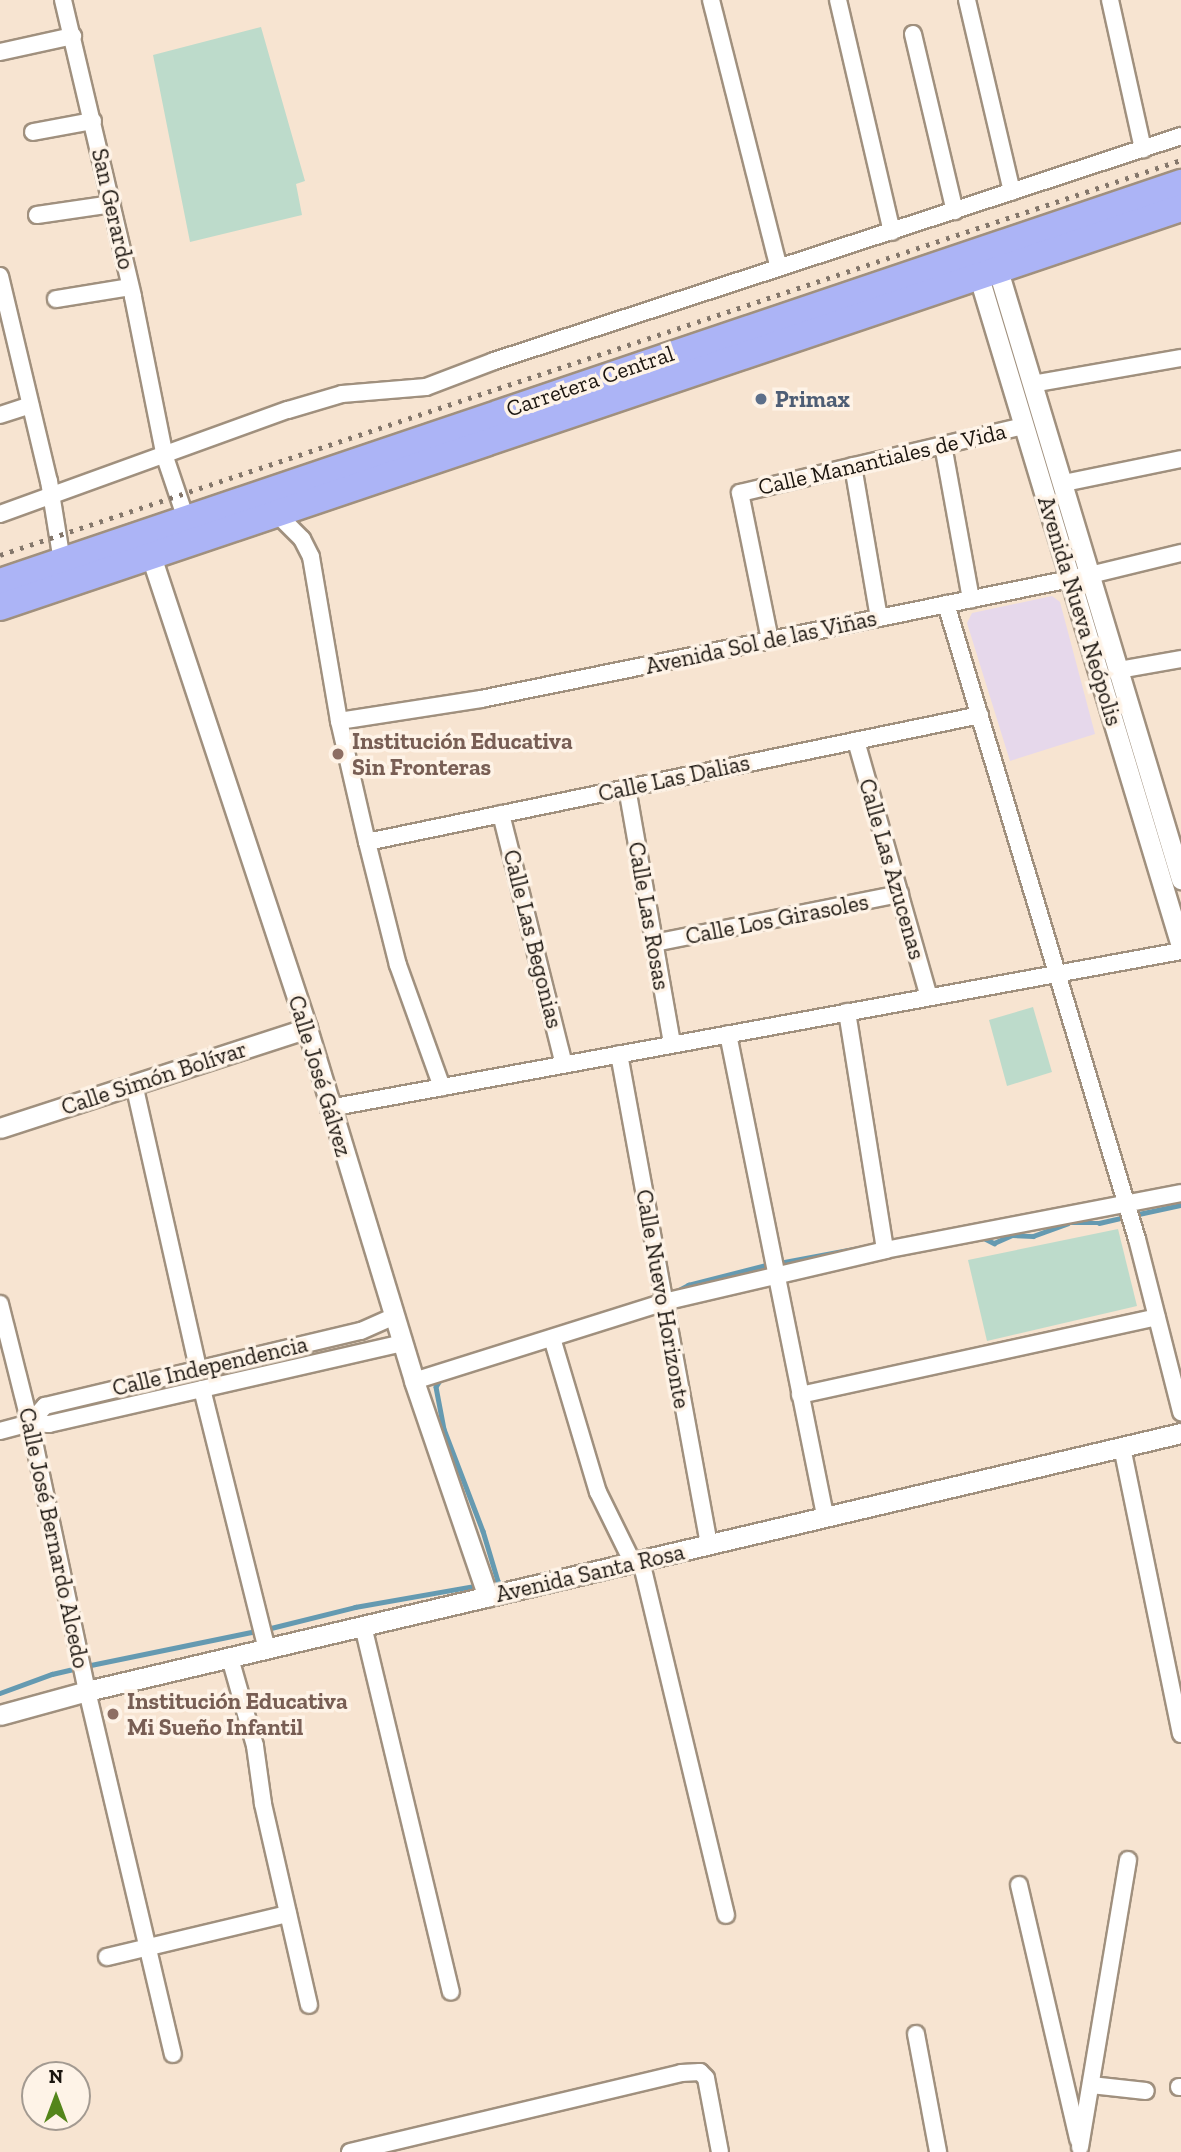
<!DOCTYPE html>
<meta charset="utf-8">
<style>
body{margin:0}
#map{position:relative;width:1181px;height:2152px;overflow:hidden;background:#f7e4d1;font-family:"Zilla Slab",serif}
div>[style]{position:absolute}
.commercial>*{inset:0;background:#e6d8eb}
.green>*{inset:0;background:#bddbcb}
.stream>*{height:4.5px;margin:-2.25px;padding:0 2.25px;transform-origin:2.25px;border-radius:2.25px;background:#659ab1}
.roads{filter:drop-shadow(2px 0 #a0907e) drop-shadow(-2px 0 #a0907e) drop-shadow(0 2px #a0907e) drop-shadow(0 -2px #a0907e)}
.minor>*{height:16px;margin:-8px;padding:0 8px;transform-origin:8px;border-radius:8px;background:#fff}
.tertiary>*{height:19px;margin:-9.5px;padding:0 9.5px;transform-origin:9.5px;border-radius:9.5px;background:#fff}
.trunk>*{height:26px;margin:-13px;padding:0 13px;transform-origin:13px;border-radius:13px;background:#acb4f6}
.rail>*{height:4.5px;margin-top:-2.25px;transform-origin:0;background:repeating-linear-gradient(90deg,#84776b 0 3.5px,transparent 0 10.5px)}
.dots>*{width:19px;height:19px;translate:-50% -50%;box-sizing:border-box;border:4px solid #fef3e7;border-radius:50%}
span{translate:-50% -50%;white-space:nowrap;text-align:center;line-height:1.15;-webkit-text-stroke:7px #fef3e7;paint-order:stroke}
.street-label{font-size:23px;color:#1b150f}
.service-label{font-size:23px;color:#4e5e75;font-weight:700}
.left{translate:0 -50%;text-align:left}
.education-label{font-size:23px;color:#785e54;font-weight:700}
.north{position:absolute;left:21px;top:2061px;width:70px;height:70px;box-sizing:border-box;background:#fef3e7;border:2px solid #a39a91;border-radius:50%;rotate:0deg;font-size:19px;font-weight:700;line-height:28px;text-align:center;color:#1b150f}
.north::after{content:'';display:block;margin:auto;width:24px;height:32px;background:#53851a;clip-path:polygon(50% 0,100% 100%,50% 72%,0 100%)}
</style>
<div id="map">
<div class="commercial">
<div style="clip-path:polygon(1052px 596px,1060px 602px,1095px 734px,1010px 761px,967px 623px,972px 613px)"></div>
</div>
<div class="green">
<div style="clip-path:polygon(261px 27px,305px 181px,296px 184px,302px 215px,190px 242px,153px 55px)"></div>
<div style="clip-path:polygon(1033px 1007px,1052px 1072px,1007px 1086px,989px 1020px)"></div>
<div style="clip-path:polygon(1118px 1229px,1137px 1306px,987px 1341px,968px 1260px)"></div>
</div>
<div class="stream">
<div style="left:1134px;top:1215px;width:48px;rotate:-12deg"></div>
<div style="left:980px;top:1236px;width:16px;rotate:27deg"></div>
<div style="left:994px;top:1243px;width:20px;rotate:-24deg"></div>
<div style="left:1012px;top:1235px;width:21px;rotate:3deg"></div>
<div style="left:1033px;top:1236px;width:37px;rotate:-20deg"></div>
<div style="left:1068px;top:1223px;width:31px"></div>
<div style="left:1099px;top:1223px;width:28px;rotate:-13deg"></div>
<div style="left:779px;top:1263px;width:93px;rotate:-10.6deg"></div>
<div style="left:675px;top:1292px;width:15px;rotate:-28deg"></div>
<div style="left:688px;top:1285px;width:85px;rotate:-14.4deg"></div>
<div style="left:441px;top:1379px;width:9px;rotate:122deg"></div>
<div style="left:436px;top:1387px;width:43px;rotate:79.2deg"></div>
<div style="left:444px;top:1429px;width:109px;rotate:69.1deg"></div>
<div style="left:483px;top:1531px;width:52px;rotate:73.3deg"></div>
<div style="left:498px;top:1581px;width:8px;rotate:166deg"></div>
<div style="left:271px;top:1628px;width:87px;rotate:-14deg"></div>
<div style="left:355px;top:1607px;width:127px;rotate:-10deg"></div>
<div style="left:86px;top:1666px;width:174px;rotate:-11.6deg"></div>
<div style="left:0;top:1693px;width:55px;rotate:-20.1deg"></div>
<div style="left:52px;top:1674px;width:26px;rotate:-13deg"></div>
</div>
<div class="roads">
<div class="minor">
<div style="left:63px;top:0;width:305px;rotate:76.7deg"></div>
<div style="left:133px;top:297px;width:163px;rotate:78.7deg"></div>
<div style="left:165px;top:457px;width:72px;rotate:71.3deg"></div>
<div style="left:711px;top:0;width:276px;rotate:75.8deg"></div>
<div style="left:838px;top:0;width:238px;rotate:76.9deg"></div>
<div style="left:967px;top:0;width:197px;rotate:76.8deg"></div>
<div style="left:1110px;top:0;width:153px;rotate:77.5deg"></div>
<div style="left:913px;top:34px;width:182px;rotate:76.7deg"></div>
<div style="left:0;top:52px;width:75px;rotate:-12.4deg"></div>
<div style="left:33px;top:132px;width:61px;rotate:-10.4deg"></div>
<div style="left:37px;top:215px;width:76px;rotate:-8.3deg"></div>
<div style="left:0;top:276px;width:211px;rotate:76.6deg"></div>
<div style="left:49px;top:481px;width:87px;rotate:80.8deg"></div>
<div style="left:56px;top:299px;width:75px;rotate:-9.2deg"></div>
<div style="left:1032px;top:384px;width:151px;rotate:-9.9deg"></div>
<div style="left:0;top:415px;width:32px;rotate:-18deg"></div>
<div style="left:943px;top:445px;width:157px;rotate:79.7deg"></div>
<div style="left:853px;top:466px;width:154px;rotate:80.3deg"></div>
<div style="left:1064px;top:483px;width:119px;rotate:-11.6deg"></div>
<div style="left:276px;top:513px;width:37px;rotate:45deg"></div>
<div style="left:302px;top:539px;width:20px;rotate:63deg"></div>
<div style="left:311px;top:557px;width:166px;rotate:80.3deg"></div>
<div style="left:339px;top:721px;width:124px;rotate:77deg"></div>
<div style="left:367px;top:842px;width:127px;rotate:75.9deg"></div>
<div style="left:398px;top:965px;width:130px;rotate:70.2deg"></div>
<div style="left:0;top:514px;width:306px;rotate:-19.9deg"></div>
<div style="left:288px;top:410px;width:56px;rotate:-16.5deg"></div>
<div style="left:342px;top:394px;width:84px;rotate:-4.8deg"></div>
<div style="left:426px;top:387px;width:73px;rotate:-20.9deg"></div>
<div style="left:494px;top:361px;width:723px;rotate:-18.13deg"></div>
<div style="left:946px;top:604px;width:663px;rotate:73.26deg"></div>
<div style="left:1137px;top:1239px;width:179px;rotate:75.7deg"></div>
<div style="left:770px;top:640px;width:150px;rotate:-101.5deg"></div>
<div style="left:740px;top:493px;width:292px;rotate:-13.3deg"></div>
<div style="left:1119px;top:670px;width:63px;rotate:-10.1deg"></div>
<div style="left:339px;top:721px;width:144px;rotate:-8.8deg"></div>
<div style="left:481px;top:699px;width:621px;rotate:-11.51deg"></div>
<div style="left:1090px;top:575px;width:94px;rotate:-13.6deg"></div>
<div style="left:856px;top:741px;width:266px;rotate:74.1deg"></div>
<div style="left:627px;top:788px;width:260px;rotate:80deg"></div>
<div style="left:501px;top:814px;width:258px;rotate:75.9deg"></div>
<div style="left:367px;top:842px;width:626px;rotate:-11.7deg"></div>
<div style="left:654px;top:943px;width:251px;rotate:-11.3deg"></div>
<div style="left:847px;top:1012px;width:241px;rotate:80.9deg"></div>
<div style="left:728px;top:1034px;width:493px;rotate:78.6deg"></div>
<div style="left:619px;top:1054px;width:499px;rotate:79.6deg"></div>
<div style="left:134px;top:1084px;width:290px;rotate:77.3deg"></div>
<div style="left:329px;top:1108px;width:866px;rotate:-10.44deg"></div>
<div style="left:0;top:1304px;width:123px;rotate:75.9deg"></div>
<div style="left:30px;top:1423px;width:274px;rotate:78deg"></div>
<div style="left:87px;top:1691px;width:373px;rotate:76.7deg"></div>
<div style="left:552px;top:1338px;width:161px;rotate:73.4deg"></div>
<div style="left:598px;top:1492px;width:79px;rotate:63.8deg"></div>
<div style="left:414px;top:1381px;width:262px;rotate:-17.5deg"></div>
<div style="left:664px;top:1302px;width:227px;rotate:-13.2deg"></div>
<div style="left:885px;top:1250px;width:301px;rotate:-10.9deg"></div>
<div style="left:202px;top:1389px;width:268px;rotate:76deg"></div>
<div style="left:800px;top:1395px;width:365px;rotate:-12.3deg"></div>
<div style="left:30px;top:1423px;width:23px;rotate:-49deg"></div>
<div style="left:45px;top:1406px;width:325px;rotate:-13.4deg"></div>
<div style="left:361px;top:1331px;width:37px;rotate:-24deg"></div>
<div style="left:0;top:1431px;width:31px;rotate:-15deg"></div>
<div style="left:30px;top:1423px;width:19px;rotate:3deg"></div>
<div style="left:49px;top:1424px;width:363px;rotate:-12.9deg"></div>
<div style="left:1122px;top:1447px;width:293px;rotate:78.4deg"></div>
<div style="left:641px;top:1561px;width:364px;rotate:76.5deg"></div>
<div style="left:363px;top:1626px;width:376px;rotate:76.5deg"></div>
<div style="left:230px;top:1658px;width:91px;rotate:74.1deg"></div>
<div style="left:255px;top:1746px;width:59px;rotate:82.1deg"></div>
<div style="left:263px;top:1804px;width:206px;rotate:77.1deg"></div>
<div style="left:1019px;top:1885px;width:261px;rotate:76.9deg"></div>
<div style="left:107px;top:1957px;width:186px;rotate:-13.4deg"></div>
<div style="left:916px;top:2034px;width:120px;rotate:79.4deg"></div>
<div style="left:1091px;top:2085px;width:55px;rotate:6.2deg"></div>
<div style="left:1179px;top:2087px;width:2px"></div>
<div style="left:1080px;top:2147px;width:291px;rotate:-80.5deg"></div>
<div style="left:350px;top:2152px;width:340px;rotate:-13.4deg"></div>
<div style="left:681px;top:2073px;width:19px;rotate:-3deg"></div>
<div style="left:700px;top:2072px;width:8px;rotate:45deg"></div>
<div style="left:706px;top:2078px;width:75px;rotate:79.3deg"></div>
</div>
<div class="tertiary">
<div style="left:994px;top:257px;width:650px;rotate:73.27deg"></div>
<div style="left:975px;top:264px;width:712px;rotate:73.19deg"></div>
<div style="left:151px;top:556px;width:497px;rotate:71.7deg"></div>
<div style="left:307px;top:1028px;width:369px;rotate:73.1deg"></div>
<div style="left:414px;top:1381px;width:228px;rotate:71.1deg"></div>
<div style="left:0;top:1128px;width:323px;rotate:-18deg"></div>
<div style="left:0;top:1715px;width:90px;rotate:-15.4deg"></div>
<div style="left:87px;top:1691px;width:1124px;rotate:-13.27deg"></div>
</div>
<div class="trunk">
<div style="left:0;top:582px;width:1247px;rotate:-18.67deg"></div>
<div style="left:0;top:607px;width:1247px;rotate:-18.67deg"></div>
</div>
</div>
<div class="rail">
<div style="left:0;top:555px;width:1245px;rotate:-18.49deg"></div>
</div>
<div class="dots">
<div style="left:761px;top:399px;background:#5c6f8a"></div>
<div style="left:338px;top:754px;background:#8d6e63"></div>
<div style="left:113px;top:1714px;background:#8d6e63"></div>
</div>
<div class="street-label">
<span style="left:113px;top:209px;rotate:77deg">San Gerardo</span>
<span style="left:590px;top:381px;rotate:-19deg">Carretera Central</span>
<span style="left:882px;top:459px;rotate:-13deg">Calle Manantiales de Vida</span>
<span style="left:1080px;top:611px;rotate:73deg">Avenida Nueva Neópolis</span>
<span style="left:761px;top:642px;rotate:-12deg">Avenida Sol de las Viñas</span>
<span style="left:674px;top:778px;rotate:-12deg">Calle Las Dalias</span>
<span style="left:892px;top:869px;rotate:74deg">Calle Las Azucenas</span>
<span style="left:649px;top:916px;rotate:80deg">Calle Las Rosas</span>
<span style="left:777px;top:919px;rotate:-11deg">Calle Los Girasoles</span>
<span style="left:533px;top:939px;rotate:76deg">Calle Las Begonias</span>
<span style="left:320px;top:1076px;rotate:73deg">Calle José Gálvez</span>
<span style="left:154px;top:1078px;rotate:-18deg">Calle Simón Bolívar</span>
<span style="left:663px;top:1299px;rotate:80deg">Calle Nuevo Horizonte</span>
<span style="left:210px;top:1366px;rotate:-13deg">Calle Independencia</span>
<span style="left:54px;top:1538px;rotate:78deg">Calle José Bernardo Alcedo</span>
<span style="left:590px;top:1573px;rotate:-13deg">Avenida Santa Rosa</span>
</div>
<div class="service-label">
<span class="left" style="left:775px;top:399px">Primax</span>
</div>
<div class="education-label">
<span class="left" style="left:352px;top:754px">Institución Educativa<br>Sin Fronteras</span>
<span class="left" style="left:127px;top:1714px">Institución Educativa<br>Mi Sueño Infantil</span>
</div>
<div class="north">N</div>
</div>
